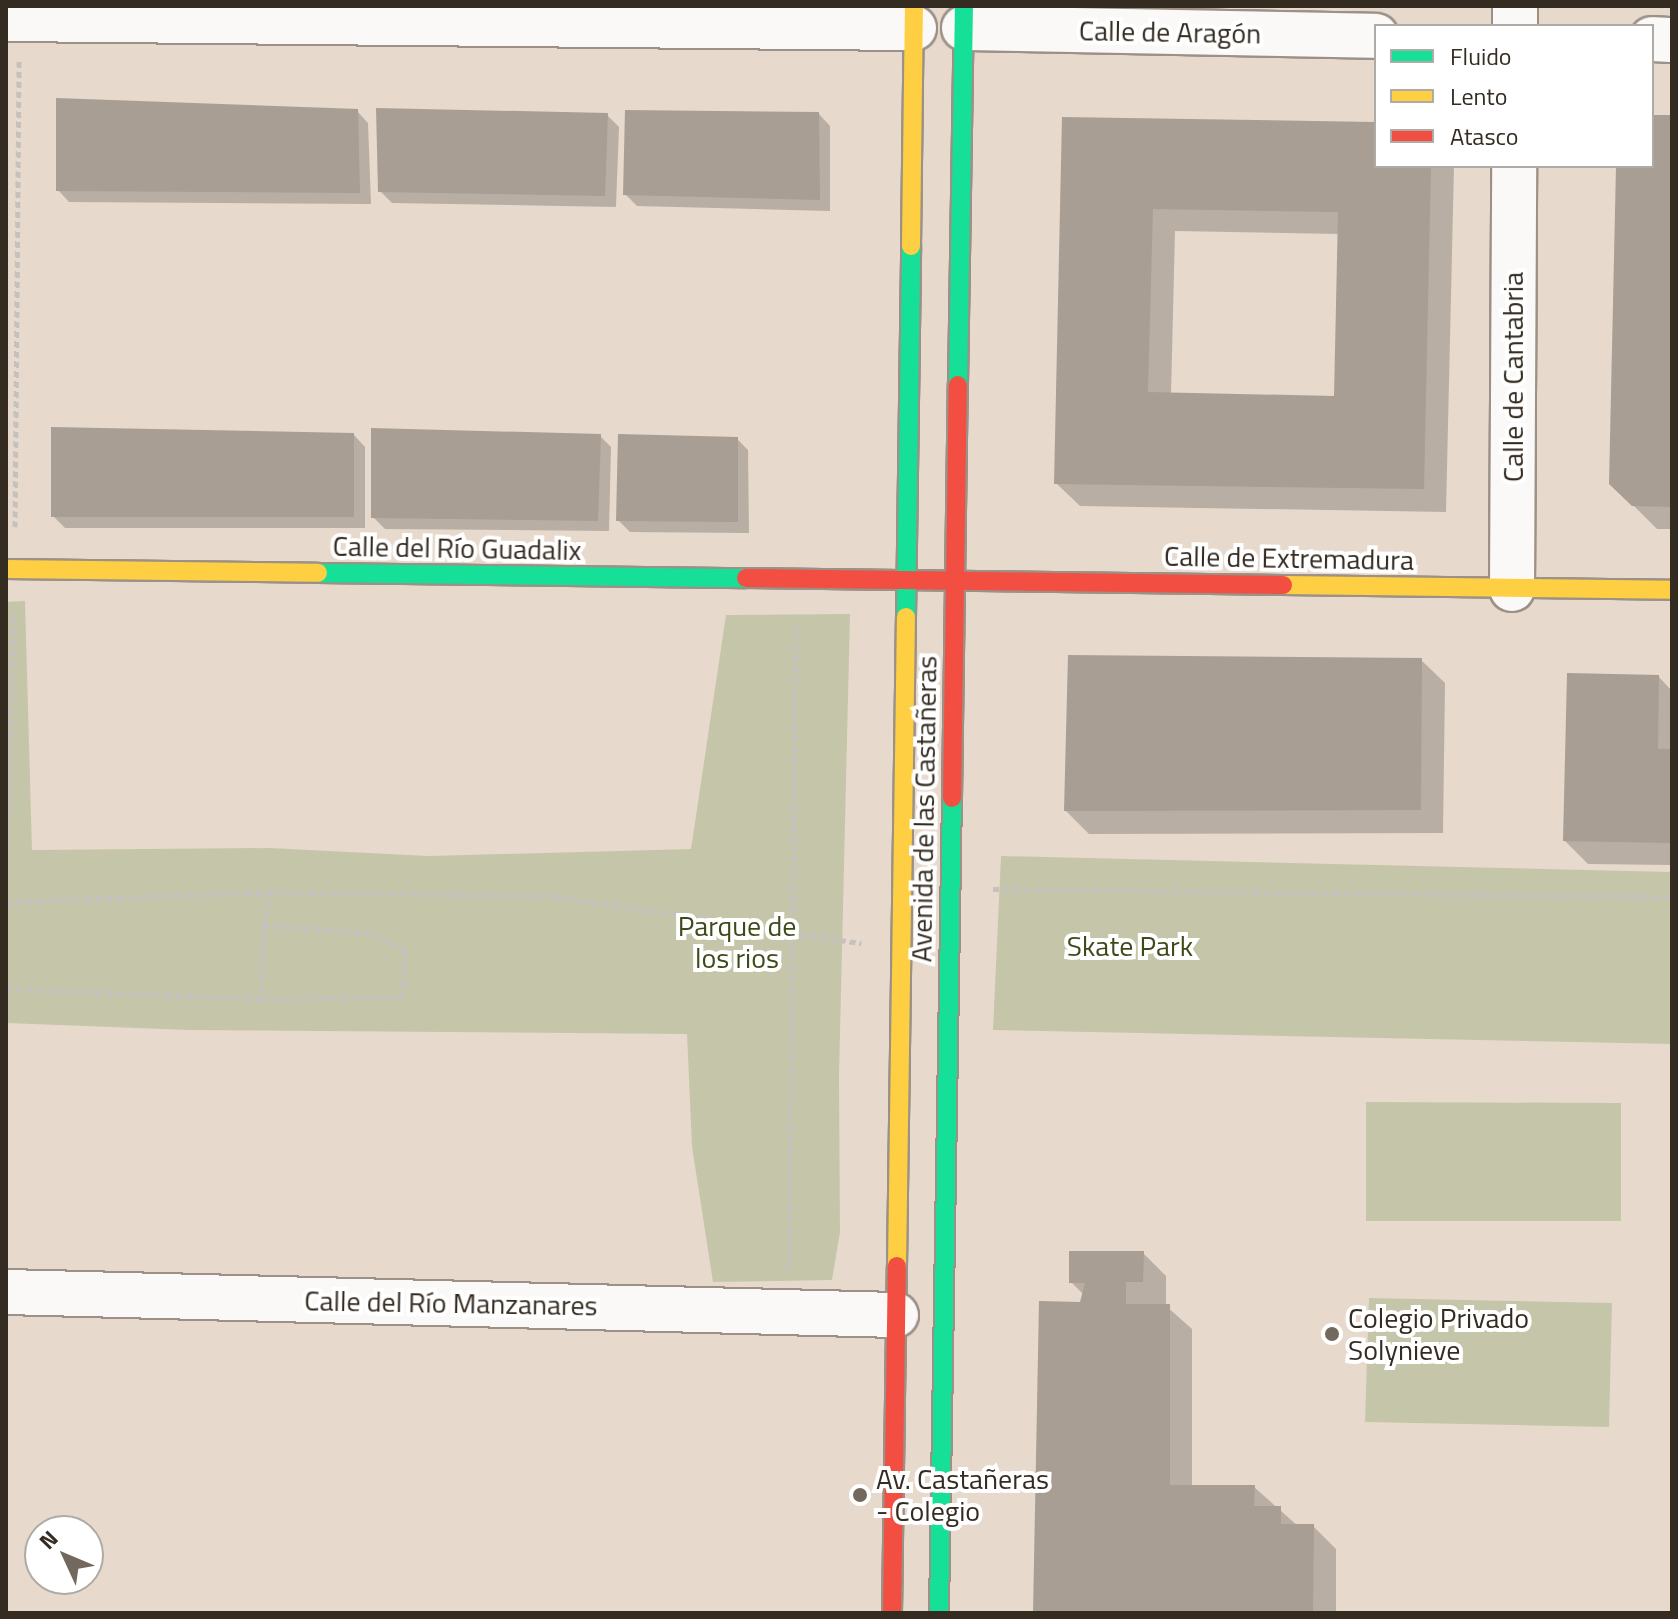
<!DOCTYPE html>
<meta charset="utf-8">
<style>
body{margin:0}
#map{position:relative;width:1678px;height:1619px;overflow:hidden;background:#e7dacc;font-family:"Titillium Web",sans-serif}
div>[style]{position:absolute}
.green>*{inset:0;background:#c5c6a9}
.shadow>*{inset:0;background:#0003}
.building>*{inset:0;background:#a89e93}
.path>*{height:5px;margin-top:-2.5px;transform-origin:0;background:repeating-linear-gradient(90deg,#c5c1bc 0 6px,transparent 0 10px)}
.roads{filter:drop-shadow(2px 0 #9b9187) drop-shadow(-2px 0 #9b9187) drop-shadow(0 2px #9b9187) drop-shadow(0 -2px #9b9187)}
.street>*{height:44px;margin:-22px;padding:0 22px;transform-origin:22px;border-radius:22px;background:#fbf9f7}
.fast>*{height:18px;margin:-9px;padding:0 9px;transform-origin:9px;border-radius:9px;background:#16e098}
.slow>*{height:18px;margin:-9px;padding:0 9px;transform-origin:9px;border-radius:9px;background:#ffcf43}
.jam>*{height:18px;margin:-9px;padding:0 9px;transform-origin:9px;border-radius:9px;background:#f24e42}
.dots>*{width:22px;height:22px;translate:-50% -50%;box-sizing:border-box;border:4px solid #fff;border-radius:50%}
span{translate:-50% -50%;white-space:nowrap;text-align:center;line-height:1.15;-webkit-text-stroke:8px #fff;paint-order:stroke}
.street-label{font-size:28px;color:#342b21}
.park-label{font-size:28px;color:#3e4a18}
.poi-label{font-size:28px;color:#342b21}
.left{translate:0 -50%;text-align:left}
.frame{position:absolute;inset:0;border:8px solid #342b21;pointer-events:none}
.legend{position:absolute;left:1374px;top:24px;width:280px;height:144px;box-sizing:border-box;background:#fff;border:2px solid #aeaaa6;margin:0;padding:10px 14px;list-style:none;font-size:24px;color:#342b21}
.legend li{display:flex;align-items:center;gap:16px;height:40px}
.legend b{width:40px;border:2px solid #aeaaa6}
.north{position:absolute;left:24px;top:1515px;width:80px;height:80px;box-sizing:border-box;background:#fff;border:2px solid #aeaaa6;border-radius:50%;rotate:314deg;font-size:22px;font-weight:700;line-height:32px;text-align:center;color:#342b21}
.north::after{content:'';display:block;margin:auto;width:28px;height:36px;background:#73685d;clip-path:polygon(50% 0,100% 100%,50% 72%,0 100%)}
</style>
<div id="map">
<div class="green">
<div style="clip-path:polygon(25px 601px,32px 850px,270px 848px,429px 856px,691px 849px,726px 615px,850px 614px,839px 1076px,840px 1232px,832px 1280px,713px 1282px,692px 1147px,687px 1034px,188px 1030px,6px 1023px,6px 602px)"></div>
<div style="clip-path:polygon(1001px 856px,1672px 872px,1672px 1044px,993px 1030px)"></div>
<div style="clip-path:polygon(1366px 1102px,1621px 1103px,1621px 1221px,1366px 1221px)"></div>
<div style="clip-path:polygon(1369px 1298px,1612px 1303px,1609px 1427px,1365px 1422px)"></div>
</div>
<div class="shadow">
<div style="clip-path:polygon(357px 111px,368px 123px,371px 204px,69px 202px,58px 190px)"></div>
<div style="clip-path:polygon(819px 114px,830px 126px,830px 211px,637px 206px,625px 194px)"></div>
<div style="clip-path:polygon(607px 115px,619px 127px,616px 207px,392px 203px,380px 191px)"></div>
<div style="clip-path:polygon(1652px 117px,1672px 117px,1672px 529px,1657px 529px,1611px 483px,1618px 166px,1652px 166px)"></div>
<div style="clip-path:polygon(evenodd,1064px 119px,1376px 124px,1376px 166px,1454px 166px,1446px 512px,1080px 506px,1056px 483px,1064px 119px,1175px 231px,1340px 234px,1336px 398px,1171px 395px,1175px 231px)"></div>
<div style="clip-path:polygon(354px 435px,365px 447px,365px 528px,65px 528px,53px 516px)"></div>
<div style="clip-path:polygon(600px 436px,611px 447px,609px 531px,385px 529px,373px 517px)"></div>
<div style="clip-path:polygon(737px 439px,748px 450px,749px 533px,630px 532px,618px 520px)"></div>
<div style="clip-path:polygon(1421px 660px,1445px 683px,1443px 833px,1089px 834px,1066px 811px)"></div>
<div style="clip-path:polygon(1658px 676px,1672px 691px,1672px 865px,1588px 864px,1565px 841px)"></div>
<div style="clip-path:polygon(1143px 1253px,1166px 1276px,1166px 1306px,1192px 1329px,1192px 1487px,1254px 1487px,1298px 1526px,1313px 1526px,1336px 1549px,1336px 1613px,1035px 1613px,1084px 1295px,1071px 1282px)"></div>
</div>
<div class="building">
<div style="clip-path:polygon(56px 98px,358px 109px,360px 193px,56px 191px)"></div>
<div style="clip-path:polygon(376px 108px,608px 113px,605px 196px,378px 192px)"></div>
<div style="clip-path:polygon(625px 110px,819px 112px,820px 200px,623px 195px)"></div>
<div style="clip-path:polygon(1652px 115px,1672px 115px,1672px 507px,1632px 506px,1609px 484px,1616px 166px,1652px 166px)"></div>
<div style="clip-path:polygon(evenodd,1062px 117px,1376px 122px,1376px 166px,1431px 166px,1424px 489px,1054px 484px,1062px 117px,1153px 209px,1338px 212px,1334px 396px,1148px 392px,1153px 209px)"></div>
<div style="clip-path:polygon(51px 427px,354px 433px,354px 517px,51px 517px)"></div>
<div style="clip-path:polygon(371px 428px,601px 434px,598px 521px,371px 518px)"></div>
<div style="clip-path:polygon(618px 434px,738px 437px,738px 522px,616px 521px)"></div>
<div style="clip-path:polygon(1068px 655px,1422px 658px,1421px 810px,1064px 811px)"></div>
<div style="clip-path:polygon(1567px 673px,1659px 675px,1658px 749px,1672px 749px,1672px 843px,1563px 841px)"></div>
<div style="clip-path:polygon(1069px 1251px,1144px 1251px,1143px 1282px,1126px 1282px,1126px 1304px,1170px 1304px,1170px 1485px,1255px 1485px,1254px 1506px,1281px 1506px,1281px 1524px,1314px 1524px,1313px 1613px,1033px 1613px,1039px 1301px,1080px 1302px,1085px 1283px,1069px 1283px)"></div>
</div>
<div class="path">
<div style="left:15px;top:527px;width:466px;rotate:-89.5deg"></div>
<div style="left:6px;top:875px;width:262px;rotate:-88.3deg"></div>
<div style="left:993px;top:889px;width:679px;rotate:0.68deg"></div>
<div style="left:6px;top:902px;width:263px;rotate:-2.2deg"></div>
<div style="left:269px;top:892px;width:284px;rotate:0.8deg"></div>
<div style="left:553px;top:896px;width:312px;rotate:8.7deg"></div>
<div style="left:264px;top:925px;width:33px;rotate:-81deg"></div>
<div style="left:6px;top:989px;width:255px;rotate:2.2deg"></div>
<div style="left:261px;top:999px;width:141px;rotate:-0.8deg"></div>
<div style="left:402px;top:997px;width:47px;rotate:-85.1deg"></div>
<div style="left:406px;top:950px;width:40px;rotate:-155deg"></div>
<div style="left:370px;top:933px;width:106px;rotate:-175.7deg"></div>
<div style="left:264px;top:925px;width:74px;rotate:92.3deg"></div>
<div style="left:789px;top:1271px;width:650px;rotate:-89.38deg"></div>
</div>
<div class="roads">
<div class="street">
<div style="left:6px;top:19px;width:908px;rotate:0.57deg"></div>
<div style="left:1515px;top:26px;width:20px;rotate:-90deg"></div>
<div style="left:964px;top:28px;width:412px;rotate:1.1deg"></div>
<div style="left:1652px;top:39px;width:20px;rotate:3deg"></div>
<div style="left:1512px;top:589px;width:423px;rotate:-89.7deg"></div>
<div style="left:6px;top:1292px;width:890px;rotate:1.48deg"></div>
</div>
<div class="fast">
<div style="left:958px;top:385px;width:379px;rotate:-89.1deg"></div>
<div style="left:318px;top:573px;width:428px;rotate:0.7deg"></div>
<div style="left:906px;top:617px;width:371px;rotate:-89.2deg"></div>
<div style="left:939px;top:1613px;width:815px;rotate:-89.09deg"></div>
</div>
<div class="slow">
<div style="left:911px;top:246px;width:240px;rotate:-89.3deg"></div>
<div style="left:6px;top:569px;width:312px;rotate:0.7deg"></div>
<div style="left:1283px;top:585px;width:389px;rotate:0.7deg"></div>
<div style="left:897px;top:1266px;width:649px;rotate:-89.21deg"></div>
</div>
<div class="jam">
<div style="left:746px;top:578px;width:537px;rotate:0.75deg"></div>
<div style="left:952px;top:798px;width:413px;rotate:-89.2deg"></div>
<div style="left:892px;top:1613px;width:347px;rotate:-89.2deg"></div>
</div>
</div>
<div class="dots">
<div style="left:1332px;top:1334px;background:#73685d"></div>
<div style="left:860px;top:1495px;background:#73685d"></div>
</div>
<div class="street-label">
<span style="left:1170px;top:32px;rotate:1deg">Calle de Aragón</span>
<span style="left:1513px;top:377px;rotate:-90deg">Calle de Cantabria</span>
<span style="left:457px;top:548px;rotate:1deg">Calle del Río Guadalix</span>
<span style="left:1289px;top:558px;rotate:1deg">Calle de Extremadura</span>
<span style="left:924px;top:809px;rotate:-89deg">Avenida de las Castañeras</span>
<span style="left:451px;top:1303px;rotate:1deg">Calle del Río Manzanares</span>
</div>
<div class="park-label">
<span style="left:737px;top:942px">Parque de<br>los rios</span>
<span style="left:1130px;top:946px">Skate Park</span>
</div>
<div class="poi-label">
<span class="left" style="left:1348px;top:1334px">Colegio Privado<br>Solynieve</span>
<span class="left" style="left:876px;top:1495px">Av. Castañeras<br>- Colegio</span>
</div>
<div class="frame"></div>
<ul class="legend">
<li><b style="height:10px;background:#16e098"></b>Fluido</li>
<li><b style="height:10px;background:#ffcf43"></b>Lento</li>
<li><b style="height:10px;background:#f24e42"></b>Atasco</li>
</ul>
<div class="north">N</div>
</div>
